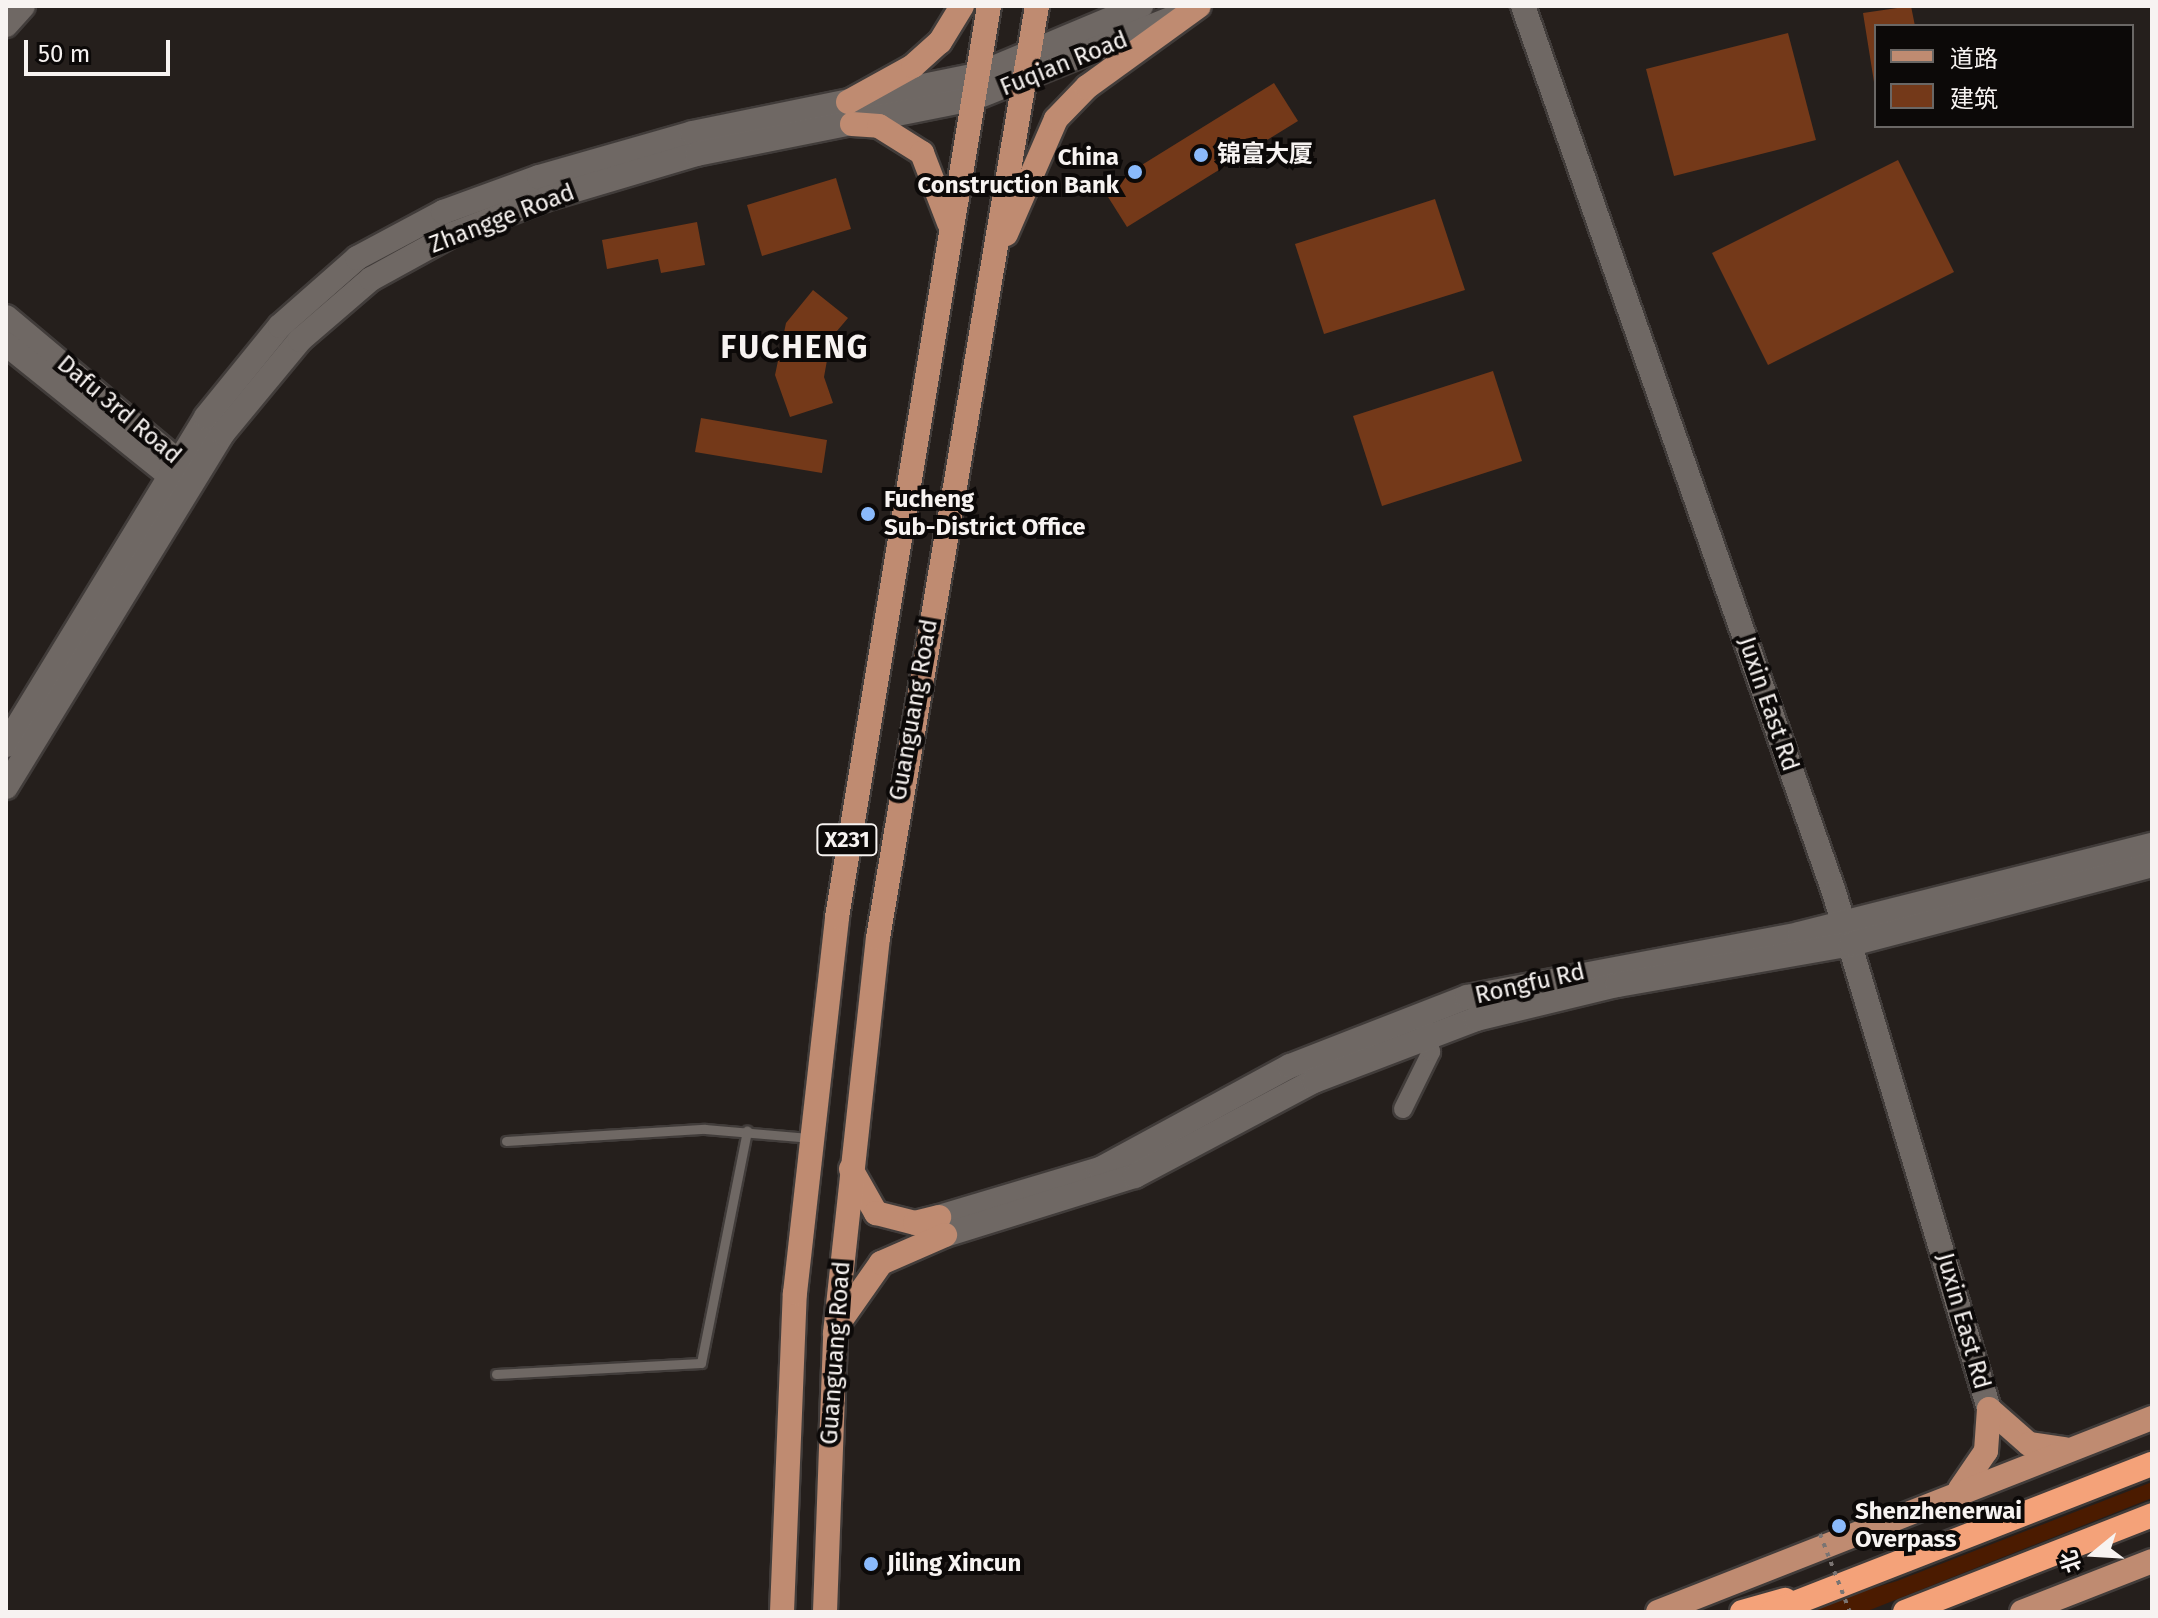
<!DOCTYPE html>
<meta charset="utf-8">
<style>
body{margin:0}
#map{position:relative;width:2158px;height:1618px;overflow:hidden;background:#251f1c;font-family:"Fira Sans","Noto Sans SC",sans-serif}
div>[style]{position:absolute}
.green>*{inset:0;background:#4b1b00}
.building>*{inset:0;background:#743919}
.roads{filter:drop-shadow(2px 0 #413c3a) drop-shadow(-2px 0 #413c3a) drop-shadow(0 2px #413c3a) drop-shadow(0 -2px #413c3a)}
.lane>*{height:9px;margin:-4.5px;padding:0 4.5px;transform-origin:4.5px;border-radius:4.5px;background:#6f6864}
.street>*{height:18px;margin:-9px;padding:0 9px;transform-origin:9px;border-radius:9px;background:#6f6864}
.secondary>*{height:24px;margin:-12px;padding:0 12px;transform-origin:12px;border-radius:12px;background:#6f6864}
.primary>*{height:24px;margin:-12px;padding:0 12px;transform-origin:12px;border-radius:12px;background:#bf8b71}
.highway>*{height:24px;margin:-12px;padding:0 12px;transform-origin:12px;border-radius:12px;background:#f4a279}
.path-bridge>*{height:4px;margin-top:-2px;transform-origin:0;background:repeating-linear-gradient(90deg,#7a7472 0 4px,transparent 0 10px)}
.dots>*{width:22px;height:22px;translate:-50% -50%;box-sizing:border-box;border:4px solid #0c0908;border-radius:50%}
span{translate:-50% -50%;white-space:nowrap;text-align:center;line-height:1.15;-webkit-text-stroke:8px #0c0908;paint-order:stroke}
.shield-label span{padding:2px 6px;background:#0c0908;border:2px solid;border-radius:6px;-webkit-text-stroke-width:0}
.shield-label{font-size:22px;color:#f7f3f1;font-weight:700}
.street-label{font-size:24px;color:#f7f3f1}
.poi-label{font-size:24px;color:#f7f3f1;font-weight:700}
.left{translate:0 -50%;text-align:left}
.right{translate:-100% -50%;text-align:right}
.district-label{font-size:32px;color:#f7f3f1;font-weight:700;letter-spacing:2px}
.frame{position:absolute;inset:0;border:8px solid #f7f3f1;pointer-events:none}
.legend{position:absolute;left:1874px;top:24px;width:260px;height:104px;box-sizing:border-box;background:#0c0908;border:2px solid #6a6765;margin:0;padding:10px 14px;list-style:none;font-size:24px;color:#f7f3f1}
.legend li{display:flex;align-items:center;gap:16px;height:40px}
.legend b{width:40px;border:2px solid #6a6765}
.north{position:absolute;left:2054px;top:1514px;width:80px;height:80px;-webkit-text-stroke:6px #0c0908;paint-order:stroke;rotate:252deg;font-size:22px;font-weight:700;line-height:32px;text-align:center;color:#f7f3f1}
.north::after{content:'';display:block;margin:auto;width:28px;height:36px;background:#f7f3f1;clip-path:polygon(50% 0,100% 100%,50% 72%,0 100%)}
.scale{position:absolute;left:24px;top:40px;width:146px;height:36px;box-sizing:border-box;border:4px solid #f7f3f1;border-top:0;padding-left:10px;font-size:24px;line-height:28px;white-space:nowrap;color:#f7f3f1;-webkit-text-stroke:6px #0c0908;paint-order:stroke}
</style>
<div id="map">
<div class="green">
<div style="clip-path:polygon(2152px 1482px,2152px 1498px,1865px 1612px,1795px 1612px,1897px 1581px)"></div>
</div>
<div class="building">
<div style="clip-path:polygon(1911px 6px,1915px 26px,1876px 26px,1874px 82px,1863px 13px)"></div>
<div style="clip-path:polygon(1788px 33px,1816px 140px,1674px 176px,1646px 69px)"></div>
<div style="clip-path:polygon(1274px 83px,1298px 121px,1127px 227px,1103px 189px)"></div>
<div style="clip-path:polygon(1898px 160px,1954px 272px,1768px 365px,1712px 253px)"></div>
<div style="clip-path:polygon(836px 178px,851px 229px,762px 256px,747px 205px)"></div>
<div style="clip-path:polygon(1435px 199px,1465px 290px,1324px 334px,1295px 244px)"></div>
<div style="clip-path:polygon(697px 222px,705px 265px,661px 273px,658px 259px,607px 269px,602px 240px)"></div>
<div style="clip-path:polygon(813px 290px,848px 318px,831px 338px,824px 377px,833px 403px,790px 417px,775px 375px,786px 323px)"></div>
<div style="clip-path:polygon(1493px 371px,1522px 461px,1382px 506px,1353px 416px)"></div>
<div style="clip-path:polygon(701px 418px,827px 440px,822px 473px,695px 452px)"></div>
</div>
<div class="roads">
<div class="lane">
<div style="left:506px;top:1141px;width:199px;rotate:-3.5deg"></div>
<div style="left:705px;top:1129px;width:104px;rotate:4.9deg"></div>
<div style="left:496px;top:1374px;width:205px;rotate:-3.1deg"></div>
<div style="left:701px;top:1363px;width:237px;rotate:-78.8deg"></div>
</div>
<div class="street">
<div style="left:1403px;top:1109px;width:64px;rotate:-63.8deg"></div>
<div style="left:1431px;top:1052px;width:26px;rotate:-103deg"></div>
</div>
<div class="secondary">
<div style="left:1523px;top:6px;width:939px;rotate:70.66deg"></div>
<div style="left:1834px;top:892px;width:540px;rotate:73.31deg"></div>
<div style="left:6px;top:25px;width:25px;rotate:-48deg"></div>
<div style="left:6px;top:317px;width:236px;rotate:40deg"></div>
<div style="left:6px;top:344px;width:211px;rotate:38.8deg"></div>
<div style="left:170px;top:476px;width:16px;rotate:15deg"></div>
<div style="left:6px;top:745px;width:384px;rotate:-58.6deg"></div>
<div style="left:206px;top:417px;width:117px;rotate:-50.9deg"></div>
<div style="left:280px;top:326px;width:103px;rotate:-41.4deg"></div>
<div style="left:357px;top:258px;width:98px;rotate:-28.1deg"></div>
<div style="left:443px;top:212px;width:102px;rotate:-20deg"></div>
<div style="left:539px;top:177px;width:159px;rotate:-16deg"></div>
<div style="left:692px;top:133px;width:291px;rotate:-11.5deg"></div>
<div style="left:977px;top:75px;width:178px;rotate:-22.8deg"></div>
<div style="left:6px;top:787px;width:415px;rotate:-58.5deg"></div>
<div style="left:223px;top:433px;width:121px;rotate:-50.4deg"></div>
<div style="left:300px;top:340px;width:94px;rotate:-40.7deg"></div>
<div style="left:371px;top:279px;width:94px;rotate:-28.8deg"></div>
<div style="left:453px;top:234px;width:98px;rotate:-20.8deg"></div>
<div style="left:545px;top:199px;width:159px;rotate:-16.5deg"></div>
<div style="left:697px;top:154px;width:280px;rotate:-11.3deg"></div>
<div style="left:972px;top:99px;width:214px;rotate:-22deg"></div>
<div style="left:939px;top:1217px;width:168px;rotate:-16.6deg"></div>
<div style="left:1100px;top:1169px;width:216px;rotate:-28.5deg"></div>
<div style="left:1290px;top:1066px;width:190px;rotate:-21.3deg"></div>
<div style="left:1467px;top:997px;width:338px;rotate:-10.7deg"></div>
<div style="left:1799px;top:934px;width:364px;rotate:-14.2deg"></div>
<div style="left:945px;top:1235px;width:199px;rotate:-17.3deg"></div>
<div style="left:1135px;top:1176px;width:203px;rotate:-28deg"></div>
<div style="left:1314px;top:1081px;width:173px;rotate:-20.9deg"></div>
<div style="left:1476px;top:1019px;width:145px;rotate:-13.6deg"></div>
<div style="left:1617px;top:985px;width:238px;rotate:-9.9deg"></div>
<div style="left:1851px;top:944px;width:311px;rotate:-14.7deg"></div>
</div>
<div class="primary">
<div style="left:848px;top:102px;width:74px;rotate:-29deg"></div>
<div style="left:913px;top:66px;width:36px;rotate:-42deg"></div>
<div style="left:940px;top:42px;width:42px;rotate:-58.6deg"></div>
<div style="left:852px;top:124px;width:27px;rotate:4deg"></div>
<div style="left:879px;top:126px;width:51px;rotate:32.1deg"></div>
<div style="left:922px;top:153px;width:75px;rotate:68.9deg"></div>
<div style="left:1006px;top:234px;width:125px;rotate:-66.5deg"></div>
<div style="left:1056px;top:119px;width:45px;rotate:-45.9deg"></div>
<div style="left:1087px;top:87px;width:138px;rotate:-35.9deg"></div>
<div style="left:851px;top:1169px;width:51px;rotate:60.4deg"></div>
<div style="left:876px;top:1213px;width:40px;rotate:14.4deg"></div>
<div style="left:915px;top:1223px;width:25px;rotate:-14deg"></div>
<div style="left:841px;top:1320px;width:70px;rotate:-54.9deg"></div>
<div style="left:881px;top:1263px;width:70px;rotate:-23.6deg"></div>
<div style="left:1989px;top:1409px;width:53px;rotate:41.2deg"></div>
<div style="left:2029px;top:1444px;width:36px;rotate:8deg"></div>
<div style="left:1960px;top:1489px;width:46px;rotate:-55.6deg"></div>
<div style="left:1986px;top:1451px;width:42px;rotate:-85.9deg"></div>
<div style="left:782px;top:1612px;width:319px;rotate:-87.7deg"></div>
<div style="left:795px;top:1293px;width:378px;rotate:-83.6deg"></div>
<div style="left:837px;top:917px;width:924px;rotate:-80.53deg"></div>
<div style="left:825px;top:1612px;width:279px;rotate:-87.9deg"></div>
<div style="left:835px;top:1333px;width:397px;rotate:-83.8deg"></div>
<div style="left:878px;top:938px;width:945px;rotate:-80.32deg"></div>
<div style="left:1658px;top:1612px;width:531px;rotate:-21.44deg"></div>
<div style="left:2022px;top:1612px;width:140px;rotate:-21.4deg"></div>
</div>
<div class="highway">
<div style="left:1742px;top:1612px;width:45px;rotate:-15.6deg"></div>
<div style="left:1772px;top:1612px;width:408px;rotate:-21.3deg"></div>
<div style="left:1905px;top:1612px;width:265px;rotate:-21.4deg"></div>
</div>
</div>
<div class="path-bridge">
<div style="left:1820px;top:1534px;width:84px;rotate:69deg"></div>
</div>
<div class="dots">
<div style="left:1201px;top:155px;background:#8abafc"></div>
<div style="left:1135px;top:172px;background:#8abafc"></div>
<div style="left:868px;top:514px;background:#8abafc"></div>
<div style="left:1839px;top:1526px;background:#8abafc"></div>
<div style="left:871px;top:1564px;background:#8abafc"></div>
</div>
<div class="shield-label">
<span style="left:847px;top:840px">X231</span>
</div>
<div class="street-label">
<span style="left:1064px;top:64px;rotate:-22deg">Fuqian Road</span>
<span style="left:502px;top:219px;rotate:-21deg">Zhangge Road</span>
<span style="left:119px;top:410px;rotate:40deg">Dafu 3rd Road</span>
<span style="left:1768px;top:704px;rotate:71deg">Juxin East Rd</span>
<span style="left:914px;top:710px;rotate:-80deg">Guanguang Road</span>
<span style="left:1530px;top:984px;rotate:-13deg">Rongfu Rd</span>
<span style="left:1963px;top:1321px;rotate:74deg">Juxin East Rd</span>
<span style="left:836px;top:1353px;rotate:-86deg">Guanguang Road</span>
</div>
<div class="poi-label">
<span class="left" style="left:1217px;top:155px">锦富大厦</span>
<span class="right" style="left:1119px;top:172px">China<br>Construction Bank</span>
<span class="left" style="left:884px;top:514px">Fucheng<br>Sub-District Office</span>
<span class="left" style="left:1855px;top:1526px">Shenzhenerwai<br>Overpass</span>
<span class="left" style="left:887px;top:1564px">Jiling Xincun</span>
</div>
<div class="district-label">
<span style="left:795px;top:347px">FUCHENG</span>
</div>
<div class="frame"></div>
<ul class="legend">
<li><b style="height:10px;background:#bf8b71"></b>道路</li>
<li><b style="height:22px;background:#743919"></b>建筑</li>
</ul>
<div class="north">北</div>
<div class="scale">50 m</div>
</div>
